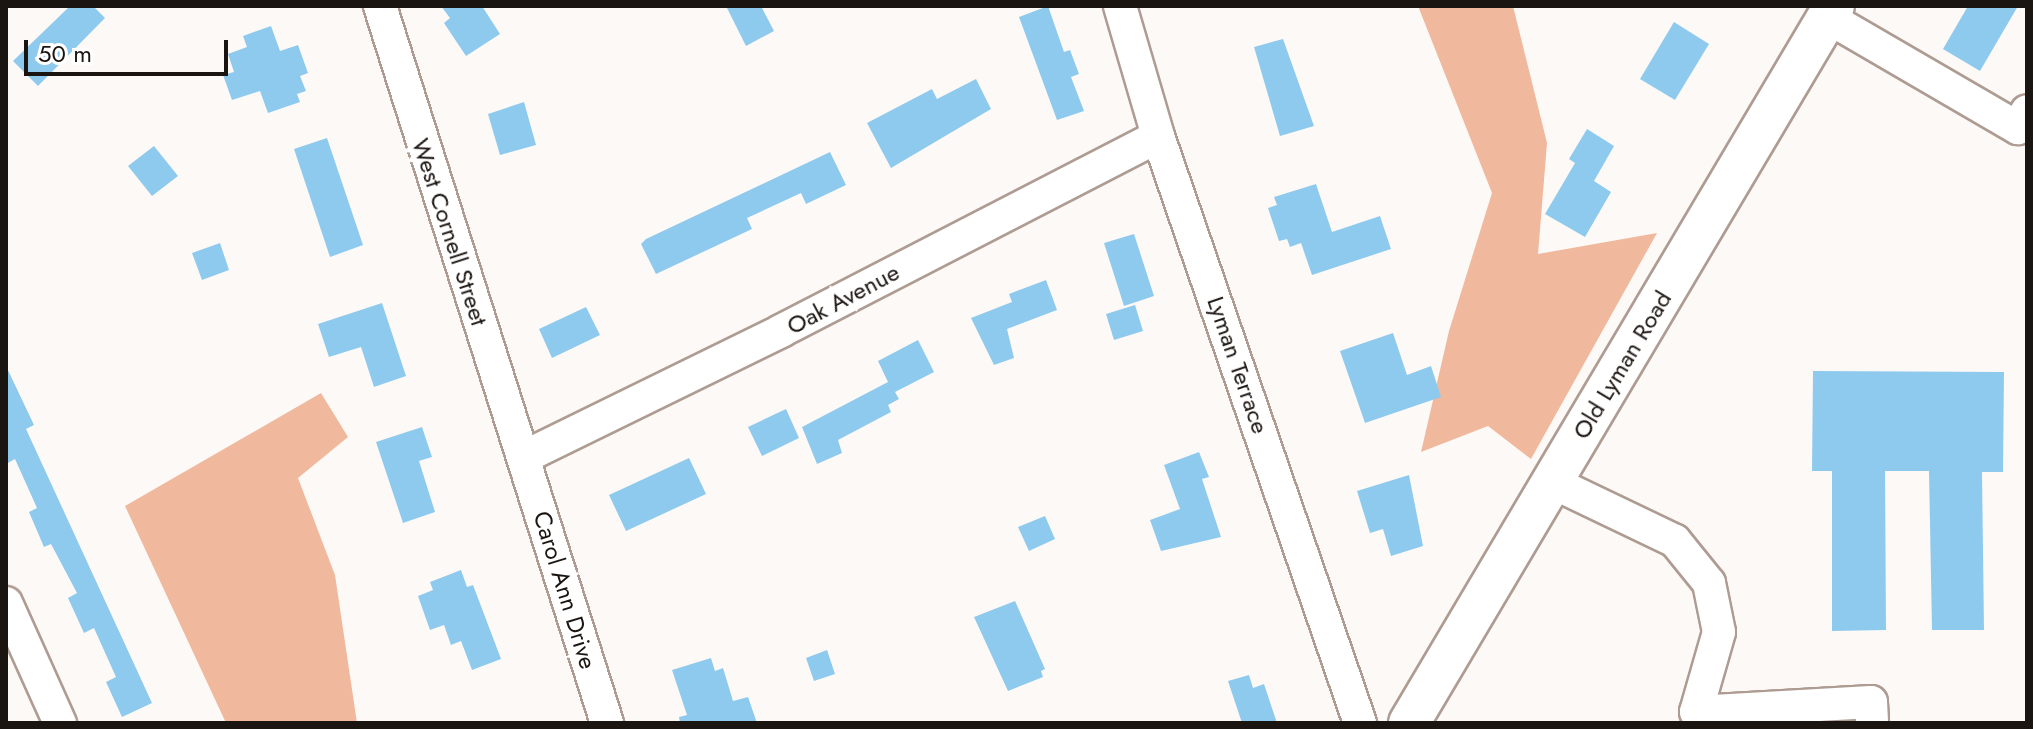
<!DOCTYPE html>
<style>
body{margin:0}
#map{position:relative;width:2033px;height:729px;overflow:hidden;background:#fdf9f7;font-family:Jost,sans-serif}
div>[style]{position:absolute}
.green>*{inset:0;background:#f0b99e}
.building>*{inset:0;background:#8ecaee}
.roads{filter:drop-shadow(2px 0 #ae9c93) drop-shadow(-2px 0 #ae9c93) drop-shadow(0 2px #ae9c93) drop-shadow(0 -2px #ae9c93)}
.minor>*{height:32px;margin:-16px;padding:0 16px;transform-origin:16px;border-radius:16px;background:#fff}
.major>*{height:40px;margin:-20px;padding:0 20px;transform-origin:20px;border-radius:20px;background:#fff}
span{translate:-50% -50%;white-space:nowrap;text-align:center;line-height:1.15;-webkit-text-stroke:8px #fff;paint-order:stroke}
.street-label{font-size:24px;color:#1b1511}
.frame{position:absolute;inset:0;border:8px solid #1b1511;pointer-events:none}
.scale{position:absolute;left:24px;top:40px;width:204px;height:36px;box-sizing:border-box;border:4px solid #1b1511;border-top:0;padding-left:10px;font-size:24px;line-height:28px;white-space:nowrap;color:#1b1511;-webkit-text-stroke:6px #fff;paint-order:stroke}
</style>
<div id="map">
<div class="green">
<div style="clip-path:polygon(1418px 6px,1513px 6px,1547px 143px,1538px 254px,1657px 233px,1531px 459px,1488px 426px,1421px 452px,1449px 331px,1492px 193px)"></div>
<div style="clip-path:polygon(321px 393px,348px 437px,298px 478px,335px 575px,357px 723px,226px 723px,125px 506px)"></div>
</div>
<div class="building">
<div style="clip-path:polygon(70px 6px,93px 6px,105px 18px,38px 86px,13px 61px)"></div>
<div style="clip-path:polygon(441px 6px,482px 6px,500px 34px,466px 56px,444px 23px,450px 18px)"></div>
<div style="clip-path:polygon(726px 6px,761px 6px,774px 31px,746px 46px)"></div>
<div style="clip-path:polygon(1048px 6px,1064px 52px,1070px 50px,1079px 74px,1071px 77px,1084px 111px,1057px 120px,1019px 17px)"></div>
<div style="clip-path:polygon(1968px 6px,2018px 6px,1980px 71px,1943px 49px)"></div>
<div style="clip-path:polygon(1674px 22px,1709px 44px,1675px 100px,1640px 79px)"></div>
<div style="clip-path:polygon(271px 26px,280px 51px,298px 45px,308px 73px,300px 76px,306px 91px,297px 94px,300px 102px,268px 113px,260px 91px,232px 100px,223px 75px,234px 72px,228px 54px,247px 47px,243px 36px)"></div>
<div style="clip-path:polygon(1283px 39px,1314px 126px,1280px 136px,1254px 47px)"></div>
<div style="clip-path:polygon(976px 79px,991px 109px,891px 168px,867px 123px,932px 89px,937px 99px)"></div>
<div style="clip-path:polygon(524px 102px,536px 145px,500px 155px,488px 114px)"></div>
<div style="clip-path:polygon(1587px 129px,1614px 146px,1594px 181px,1611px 192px,1585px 237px,1545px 214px,1575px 163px,1569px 159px)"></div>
<div style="clip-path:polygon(327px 138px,363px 245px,330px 257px,294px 149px)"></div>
<div style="clip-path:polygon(154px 146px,178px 176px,152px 196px,128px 166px)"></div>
<div style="clip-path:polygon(830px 152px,846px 185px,806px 204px,801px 193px,747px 218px,752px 229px,656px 274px,641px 244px,646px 239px)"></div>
<div style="clip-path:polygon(1316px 184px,1332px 232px,1380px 216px,1391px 249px,1312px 275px,1301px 243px,1290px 247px,1287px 239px,1279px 241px,1268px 208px,1277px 205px,1274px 197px)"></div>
<div style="clip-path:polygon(1134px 234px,1154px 296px,1124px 306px,1104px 243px)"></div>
<div style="clip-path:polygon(220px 243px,229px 270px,202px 280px,192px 253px)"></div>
<div style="clip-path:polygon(1046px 280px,1057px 310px,1007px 329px,1014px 358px,994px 365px,971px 318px,1012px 302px,1009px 294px)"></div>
<div style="clip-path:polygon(382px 303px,406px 376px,374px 387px,361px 347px,329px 357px,318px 324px)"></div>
<div style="clip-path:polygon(1135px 305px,1143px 331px,1114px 340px,1106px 314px)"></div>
<div style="clip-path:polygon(586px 307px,600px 335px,552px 358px,539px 329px)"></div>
<div style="clip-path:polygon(1393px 333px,1407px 375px,1431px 366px,1441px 397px,1365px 423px,1340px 351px)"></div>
<div style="clip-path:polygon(918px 340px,934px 372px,895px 392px,899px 399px,888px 405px,891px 412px,838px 440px,842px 453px,817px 464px,802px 427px,888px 382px,878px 361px)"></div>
<div style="clip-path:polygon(6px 366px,34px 425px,26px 429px,152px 703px,122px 717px,106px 682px,116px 677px,94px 628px,84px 633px,68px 598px,77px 593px,51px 544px,44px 547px,29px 512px,37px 508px,15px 459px,6px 464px)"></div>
<div style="clip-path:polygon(1813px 371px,2004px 372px,2003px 472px,1982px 472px,1984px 630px,1932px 630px,1929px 471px,1885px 471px,1886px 630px,1832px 631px,1832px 471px,1812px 471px)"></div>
<div style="clip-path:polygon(786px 409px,799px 438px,762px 456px,748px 427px)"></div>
<div style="clip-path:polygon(422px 427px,432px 457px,419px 461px,435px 512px,403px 523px,376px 442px)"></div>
<div style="clip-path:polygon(1199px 452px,1209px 477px,1202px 479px,1221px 537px,1161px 551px,1150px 520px,1180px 509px,1164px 465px)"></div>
<div style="clip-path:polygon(689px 458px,706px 494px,626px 531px,609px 495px)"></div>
<div style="clip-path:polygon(1409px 475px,1423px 546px,1391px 556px,1383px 529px,1370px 533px,1357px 491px)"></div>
<div style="clip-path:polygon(1045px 516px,1055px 539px,1029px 551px,1018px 527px)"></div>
<div style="clip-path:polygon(461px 570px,467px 587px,473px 585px,501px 659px,472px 670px,461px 641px,451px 645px,444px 625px,430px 630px,418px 596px,433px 590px,430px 582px)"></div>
<div style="clip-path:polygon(1015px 601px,1045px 669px,1041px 671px,1043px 677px,1008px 691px,974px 617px)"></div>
<div style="clip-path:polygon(827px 650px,835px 674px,814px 681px,806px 658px)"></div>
<div style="clip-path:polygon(711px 658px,715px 671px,723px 668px,733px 701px,748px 697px,757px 723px,680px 723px,679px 717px,687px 715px,672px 670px)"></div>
<div style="clip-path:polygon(1249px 675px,1253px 688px,1264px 684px,1277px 723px,1242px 723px,1228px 681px)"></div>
</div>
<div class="roads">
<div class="minor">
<div style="left:380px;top:6px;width:752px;rotate:72.43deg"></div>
<div style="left:1120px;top:6px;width:135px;rotate:73.7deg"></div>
<div style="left:1158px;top:136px;width:621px;rotate:71.01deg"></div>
<div style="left:1827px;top:17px;width:221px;rotate:30.2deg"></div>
<div style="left:2018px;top:128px;width:19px;rotate:-62deg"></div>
<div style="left:526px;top:456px;width:284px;rotate:-26.1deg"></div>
<div style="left:781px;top:331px;width:424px;rotate:-27.3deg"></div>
<div style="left:1552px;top:482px;width:136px;rotate:25.6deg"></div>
<div style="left:1675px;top:541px;width:54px;rotate:51deg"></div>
<div style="left:1709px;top:583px;width:50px;rotate:78.5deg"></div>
<div style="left:1719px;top:632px;width:83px;rotate:106deg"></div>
<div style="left:1696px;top:712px;width:175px;rotate:-3.3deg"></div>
<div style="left:1871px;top:702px;width:21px;rotate:87deg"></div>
<div style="left:6px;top:603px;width:132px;rotate:65.8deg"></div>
</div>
<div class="major">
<div style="left:1409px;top:723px;width:833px;rotate:-59.34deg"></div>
</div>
</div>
<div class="street-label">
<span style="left:450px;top:232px;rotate:72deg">West Cornell Street</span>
<span style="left:843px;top:299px;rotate:-28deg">Oak Avenue</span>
<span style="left:1238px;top:365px;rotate:71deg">Lyman Terrace</span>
<span style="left:1622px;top:365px;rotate:-59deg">Old Lyman Road</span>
<span style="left:565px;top:590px;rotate:73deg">Carol Ann Drive</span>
</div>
<div class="frame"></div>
<div class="scale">50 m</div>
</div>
